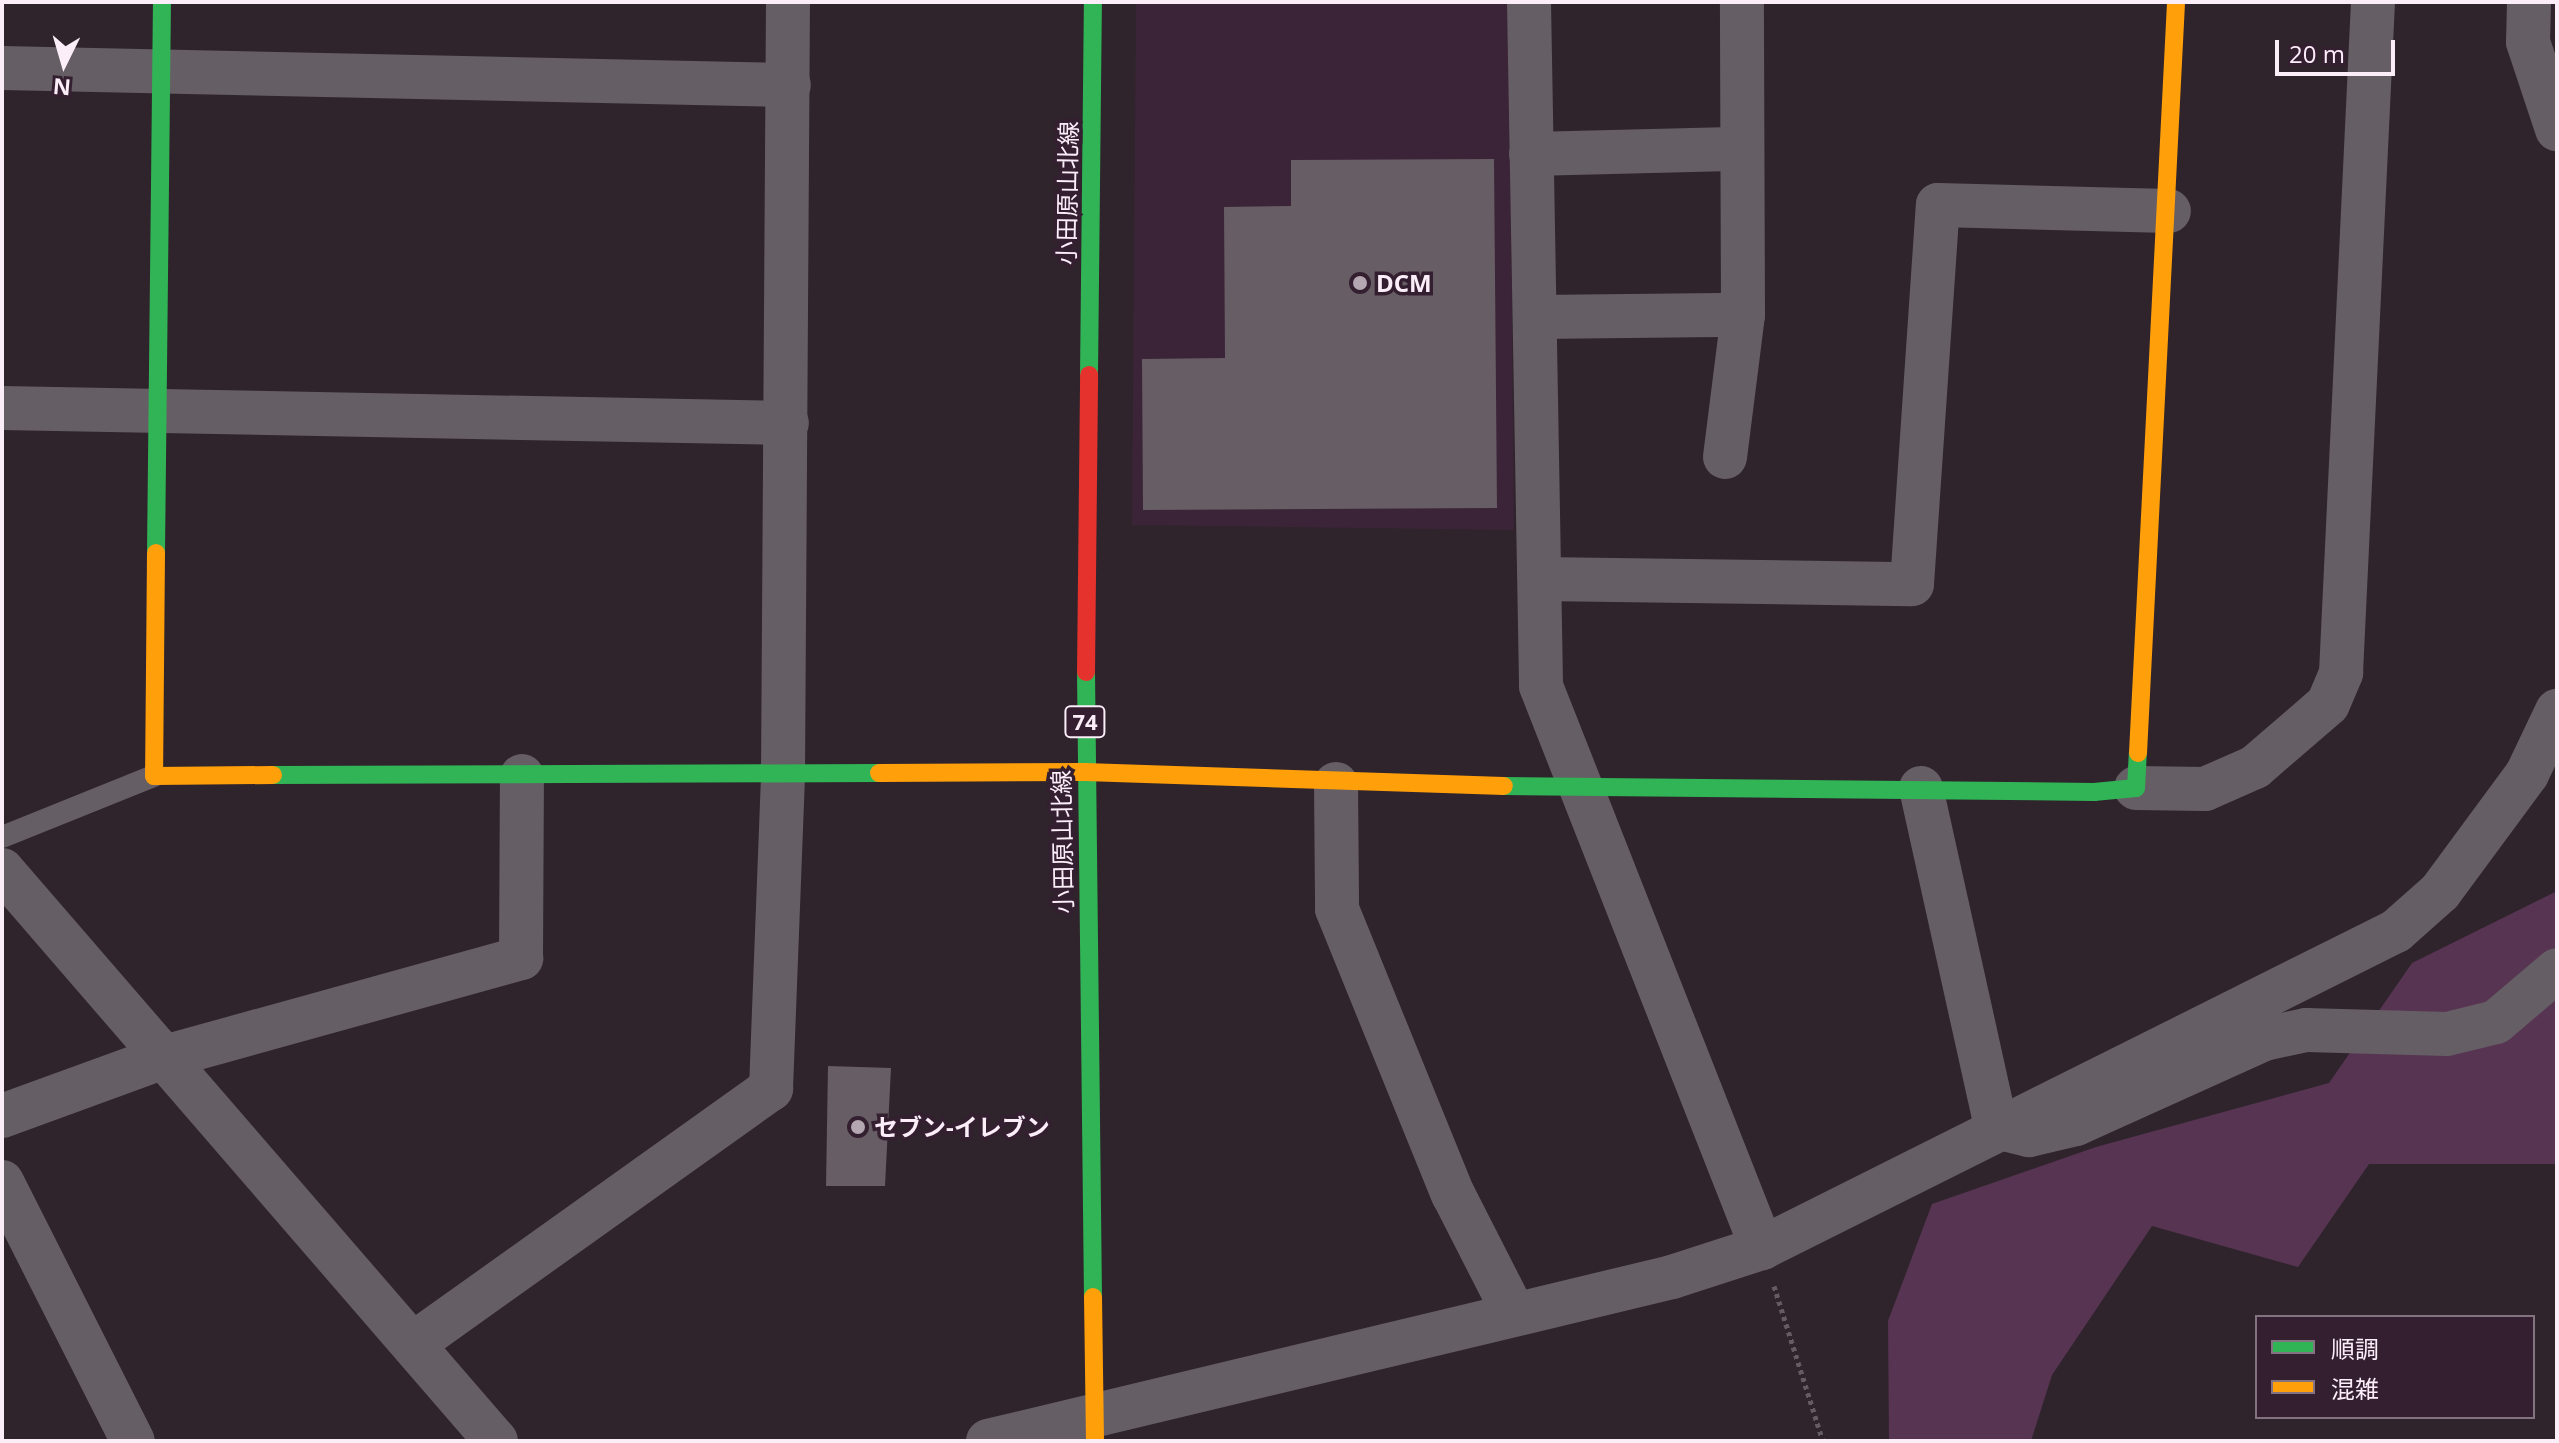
<!DOCTYPE html>
<meta charset="utf-8">
<style>
body{margin:0}
#map{position:relative;width:2559px;height:1443px;overflow:hidden;background:#2f242c;font-family:"Open Sans","Noto Sans JP",sans-serif}
div>[style]{position:absolute}
.built>*{inset:0;background:#3b2437}
.green>*{inset:0;background:#573452}
.building>*{inset:0;background:#675d65}
.path>*{height:5px;margin-top:-2.5px;transform-origin:0;background:repeating-linear-gradient(90deg,#655b62 0 4px,transparent 0 8px)}
.lane>*{height:22px;margin:-11px;padding:0 11px;transform-origin:11px;border-radius:11px;background:#665e65}
.street>*{height:44px;margin:-22px;padding:0 22px;transform-origin:22px;border-radius:22px;background:#665e65}
.fast>*{height:18px;margin:-9px;padding:0 9px;transform-origin:9px;border-radius:9px;background:#30b455}
.slow>*{height:18px;margin:-9px;padding:0 9px;transform-origin:9px;border-radius:9px;background:#ff9f0a}
.jam>*{height:18px;margin:-9px;padding:0 9px;transform-origin:9px;border-radius:9px;background:#e5322d}
.dots>*{width:22px;height:22px;translate:-50% -50%;box-sizing:border-box;border:4px solid #331f30;border-radius:50%}
span{translate:-50% -50%;white-space:nowrap;text-align:center;line-height:1.15;-webkit-text-stroke:7px #331f30;paint-order:stroke}
.shield-label span{padding:2px 6px;background:#331f30;border:2px solid;border-radius:6px;-webkit-text-stroke-width:0}
.shield-label{font-size:22px;color:#fceef9;font-weight:700}
.street-label{font-size:24px;color:#fceef9}
.poi-label{font-size:24px;color:#fceef9;font-weight:700}
.left{translate:0 -50%;text-align:left}
.frame{position:absolute;inset:0;border:4px solid #fceef9;pointer-events:none}
.legend{position:absolute;left:2255px;top:1315px;width:280px;height:104px;box-sizing:border-box;background:#331f30;border:2px solid #837280;margin:0;padding:10px 14px;list-style:none;font-size:24px;color:#fceef9}
.legend li{display:flex;align-items:center;gap:16px;height:40px}
.legend b{width:40px;border:2px solid #837280}
.north{position:absolute;left:24px;top:24px;width:80px;height:80px;-webkit-text-stroke:6px #331f30;paint-order:stroke;rotate:185deg;font-size:22px;font-weight:700;line-height:32px;text-align:center;color:#fceef9}
.north::after{content:'';display:block;margin:auto;width:28px;height:36px;background:#fceef9;clip-path:polygon(50% 0,100% 100%,50% 72%,0 100%)}
.scale{position:absolute;left:2275px;top:40px;width:120px;height:36px;box-sizing:border-box;border:4px solid #fceef9;border-top:0;padding-left:10px;font-size:24px;line-height:28px;white-space:nowrap;color:#fceef9;-webkit-text-stroke:6px #331f30;paint-order:stroke}
</style>
<div id="map">
<div class="built">
<div style="clip-path:polygon(1136px 2px,1509px 2px,1514px 530px,1132px 525px)"></div>
</div>
<div class="green">
<div style="clip-path:polygon(2557px 891px,2557px 1164px,2369px 1164px,2298px 1267px,2152px 1226px,2052px 1375px,2031px 1441px,1889px 1441px,1888px 1321px,1932px 1204px,2096px 1147px,2329px 1083px,2412px 963px)"></div>
</div>
<div class="building">
<div style="clip-path:polygon(1494px 159px,1497px 508px,1143px 510px,1142px 359px,1225px 358px,1224px 207px,1291px 206px,1291px 160px)"></div>
<div style="clip-path:polygon(828px 1066px,891px 1068px,885px 1186px,826px 1186px)"></div>
</div>
<div class="path">
<div style="left:1774px;top:1286px;width:163px;rotate:72.5deg"></div>
</div>
<div class="lane">
<div style="left:2px;top:837px;width:164px;rotate:-21.9deg"></div>
</div>
<div class="street">
<div style="left:1529px;top:2px;width:684px;rotate:88.99deg"></div>
<div style="left:1541px;top:686px;width:604px;rotate:68.53deg"></div>
<div style="left:2529px;top:2px;width:40px;rotate:91.4deg"></div>
<div style="left:2528px;top:42px;width:92px;rotate:71.6deg"></div>
<div style="left:2px;top:68px;width:787px;rotate:1.24deg"></div>
<div style="left:1531px;top:154px;width:211px;rotate:-1.4deg"></div>
<div style="left:1536px;top:317px;width:207px;rotate:-0.6deg"></div>
<div style="left:2px;top:408px;width:785px;rotate:1.09deg"></div>
<div style="left:1725px;top:457px;width:143px;rotate:-82.8deg"></div>
<div style="left:1743px;top:315px;width:313px;rotate:-90.2deg"></div>
<div style="left:1541px;top:579px;width:371px;rotate:0.8deg"></div>
<div style="left:1912px;top:584px;width:380px;rotate:-86.1deg"></div>
<div style="left:1938px;top:205px;width:231px;rotate:1.5deg"></div>
<div style="left:1336px;top:784px;width:125px;rotate:89.5deg"></div>
<div style="left:1337px;top:909px;width:308px;rotate:67.9deg"></div>
<div style="left:1453px;top:1194px;width:132px;rotate:63deg"></div>
<div style="left:1921px;top:788px;width:347px;rotate:77.5deg"></div>
<div style="left:1996px;top:1127px;width:34px;rotate:14deg"></div>
<div style="left:2029px;top:1135px;width:48px;rotate:-13.2deg"></div>
<div style="left:2076px;top:1124px;width:206px;rotate:-24.3deg"></div>
<div style="left:2264px;top:1039px;width:43px;rotate:-12.1deg"></div>
<div style="left:2306px;top:1030px;width:141px;rotate:1.6deg"></div>
<div style="left:2447px;top:1034px;width:50px;rotate:-13.8deg"></div>
<div style="left:2496px;top:1022px;width:80px;rotate:-40.4deg"></div>
<div style="left:2136px;top:788px;width:69px;rotate:0.8deg"></div>
<div style="left:2205px;top:789px;width:55px;rotate:-23.7deg"></div>
<div style="left:2255px;top:767px;width:96px;rotate:-40.8deg"></div>
<div style="left:2328px;top:704px;width:34px;rotate:-67deg"></div>
<div style="left:2341px;top:673px;width:672px;rotate:-87.27deg"></div>
<div style="left:2px;top:870px;width:755px;rotate:49.14deg"></div>
<div style="left:2px;top:1116px;width:169px;rotate:-20deg"></div>
<div style="left:161px;top:1058px;width:374px;rotate:-15.5deg"></div>
<div style="left:521px;top:958px;width:182px;rotate:-89.7deg"></div>
<div style="left:2px;top:1182px;width:290px;rotate:63.2deg"></div>
<div style="left:413px;top:1344px;width:440px;rotate:-35.5deg"></div>
<div style="left:771px;top:1089px;width:315px;rotate:-87.8deg"></div>
<div style="left:783px;top:774px;width:772px;rotate:-89.63deg"></div>
<div style="left:988px;top:1441px;width:703px;rotate:-13.48deg"></div>
<div style="left:1672px;top:1277px;width:95px;rotate:-17.9deg"></div>
<div style="left:1762px;top:1248px;width:709px;rotate:-26.57deg"></div>
<div style="left:2396px;top:931px;width:59px;rotate:-41.6deg"></div>
<div style="left:2440px;top:892px;width:147px;rotate:-53.6deg"></div>
<div style="left:2527px;top:774px;width:70px;rotate:-64.5deg"></div>
</div>
<div class="fast">
<div style="left:1089px;top:375px;width:373px;rotate:-89.4deg"></div>
<div style="left:156px;top:553px;width:551px;rotate:-89.38deg"></div>
<div style="left:1086px;top:672px;width:625px;rotate:89.36deg"></div>
<div style="left:273px;top:775px;width:606px;rotate:-0.19deg"></div>
<div style="left:1504px;top:786px;width:590px;rotate:0.58deg"></div>
<div style="left:2094px;top:792px;width:42px;rotate:-5.4deg"></div>
<div style="left:2136px;top:788px;width:35px;rotate:-87deg"></div>
</div>
<div class="slow">
<div style="left:156px;top:553px;width:223px;rotate:90.5deg"></div>
<div style="left:154px;top:776px;width:119px;rotate:-0.5deg"></div>
<div style="left:2138px;top:753px;width:752px;rotate:-87.1deg"></div>
<div style="left:879px;top:773px;width:206px;rotate:-0.3deg"></div>
<div style="left:1085px;top:772px;width:419px;rotate:1.9deg"></div>
<div style="left:1093px;top:1297px;width:144px;rotate:89.2deg"></div>
</div>
<div class="jam">
<div style="left:1086px;top:672px;width:297px;rotate:-89.4deg"></div>
</div>
<div class="dots">
<div style="left:1360px;top:283px;background:#b4a7b1"></div>
<div style="left:858px;top:1127px;background:#b4a7b1"></div>
</div>
<div class="shield-label">
<span style="left:1085px;top:722px">74</span>
</div>
<div class="street-label">
<span style="left:1067px;top:193px;rotate:-89deg">小田原山北線</span>
<span style="left:1062px;top:842px;rotate:-91deg">小田原山北線</span>
</div>
<div class="poi-label">
<span class="left" style="left:1376px;top:283px">DCM</span>
<span class="left" style="left:874px;top:1127px">セブン-イレブン</span>
</div>
<div class="frame"></div>
<ul class="legend">
<li><b style="height:10px;background:#30b455"></b>順調</li>
<li><b style="height:10px;background:#ff9f0a"></b>混雑</li>
</ul>
<div class="north">N</div>
<div class="scale">20 m</div>
</div>
